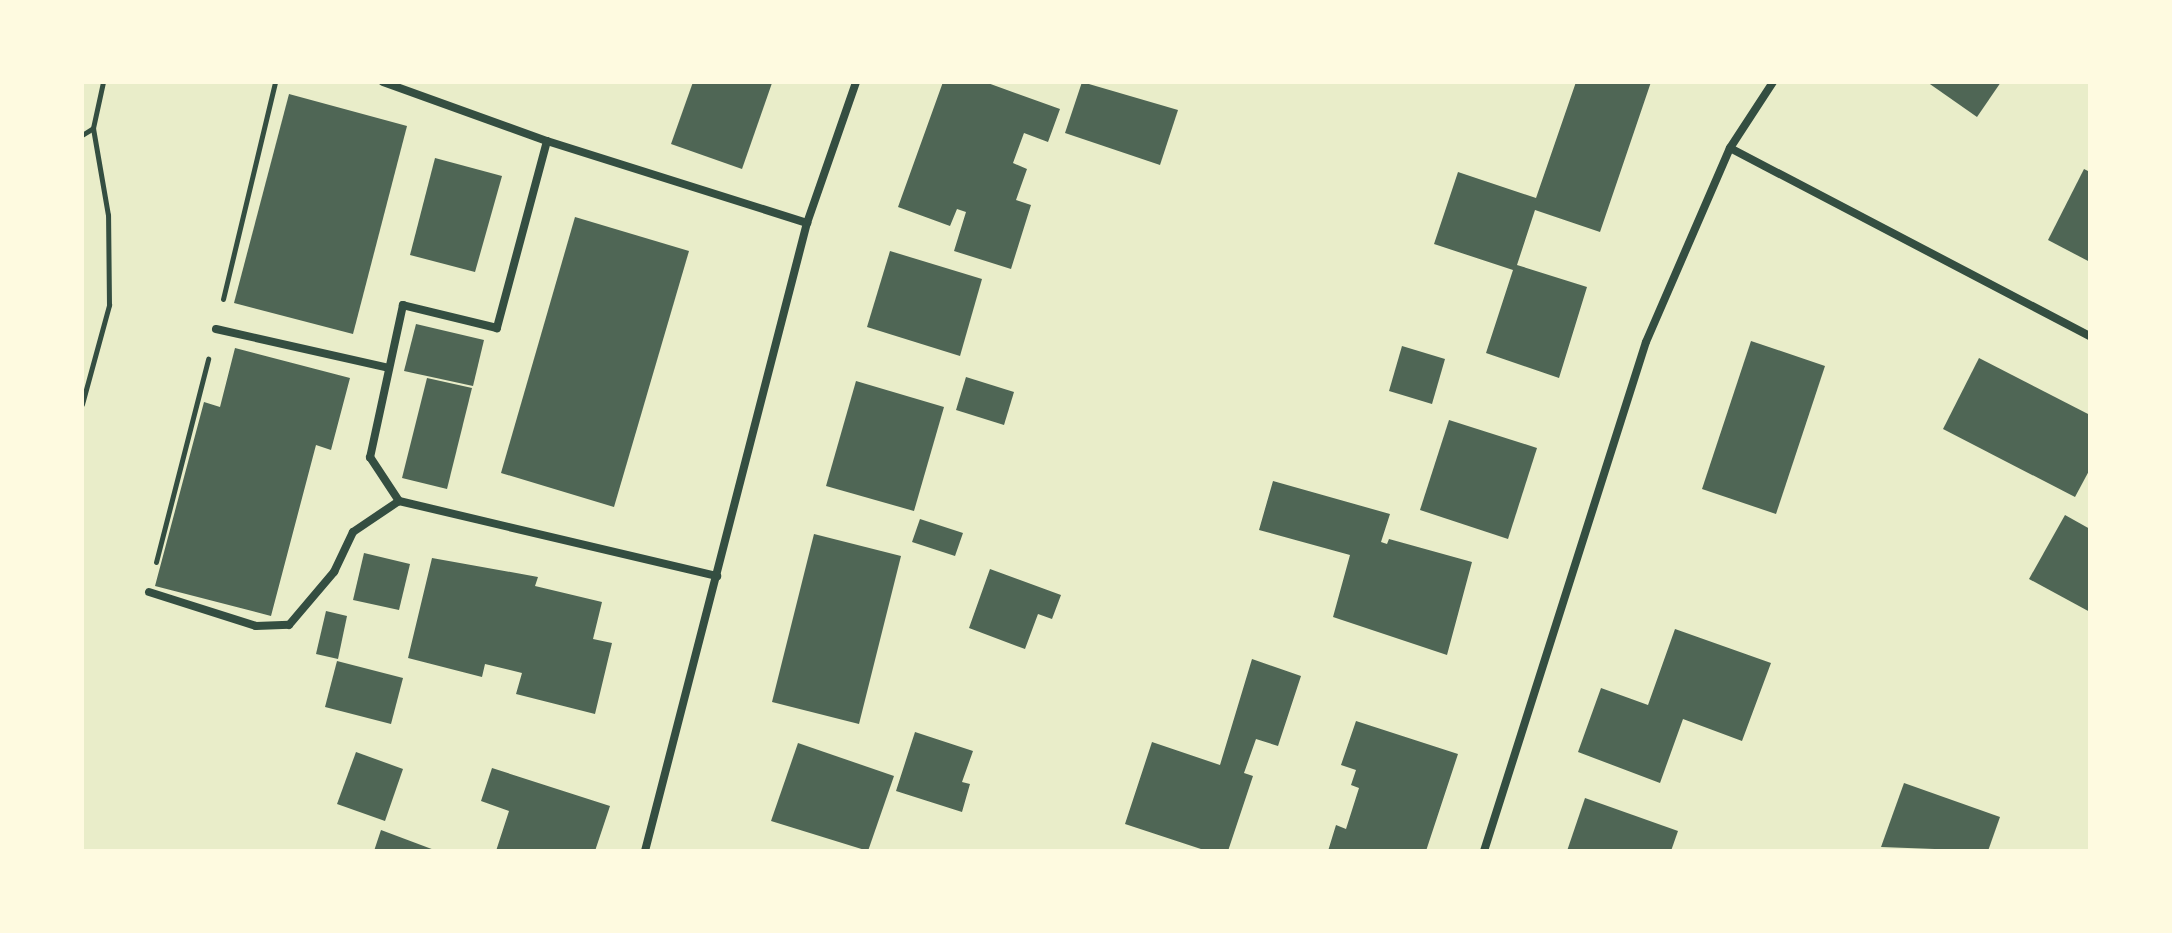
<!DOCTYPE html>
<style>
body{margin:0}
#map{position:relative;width:2172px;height:933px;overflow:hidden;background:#e9edc9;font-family:Signika,sans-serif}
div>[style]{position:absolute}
.building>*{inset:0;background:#4f6655}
.path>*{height:5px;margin:-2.5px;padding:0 2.5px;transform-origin:2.5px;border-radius:2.5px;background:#344e41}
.minor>*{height:8px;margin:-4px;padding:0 4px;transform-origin:4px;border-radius:4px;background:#344e41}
span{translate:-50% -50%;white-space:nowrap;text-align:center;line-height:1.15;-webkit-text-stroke:8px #fefae0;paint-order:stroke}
.frame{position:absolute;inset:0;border:84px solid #fefae0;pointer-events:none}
</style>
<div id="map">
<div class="building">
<div style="clip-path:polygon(693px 82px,772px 83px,742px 169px,671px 144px)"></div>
<div style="clip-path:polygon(943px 82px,985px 82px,1060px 109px,1048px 142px,1024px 133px,1013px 163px,1027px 169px,1016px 200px,1031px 205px,1011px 269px,954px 251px,966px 212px,957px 209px,950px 226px,898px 207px)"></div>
<div style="clip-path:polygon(1082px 82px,1178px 110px,1160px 165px,1065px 133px)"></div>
<div style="clip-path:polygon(1576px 82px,1651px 82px,1600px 232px,1535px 210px,1517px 265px,1587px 287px,1559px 378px,1486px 353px,1513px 270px,1434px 244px,1458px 172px,1536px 198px)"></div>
<div style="clip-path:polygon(1927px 82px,2001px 82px,1977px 117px)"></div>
<div style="clip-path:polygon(289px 94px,407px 126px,353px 334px,234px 303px)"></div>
<div style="clip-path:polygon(435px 158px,502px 176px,475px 272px,410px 255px)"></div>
<div style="clip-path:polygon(2084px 169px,2090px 172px,2090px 262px,2048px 240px)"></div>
<div style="clip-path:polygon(575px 217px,689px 251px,614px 507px,501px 473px)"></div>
<div style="clip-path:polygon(890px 251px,982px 279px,960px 356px,867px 327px)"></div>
<div style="clip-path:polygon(416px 324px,484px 340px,473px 386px,404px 371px)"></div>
<div style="clip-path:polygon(1751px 341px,1825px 366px,1776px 514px,1702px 489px)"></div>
<div style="clip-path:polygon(1402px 346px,1445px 359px,1432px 404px,1389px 391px)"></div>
<div style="clip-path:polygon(235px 348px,350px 378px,331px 450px,316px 445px,271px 616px,155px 586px,204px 402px,220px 407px)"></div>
<div style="clip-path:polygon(1979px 358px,2090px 415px,2090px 469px,2075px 497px,1943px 429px)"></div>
<div style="clip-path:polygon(966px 377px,1014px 392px,1004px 425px,956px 410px)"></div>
<div style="clip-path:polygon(427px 378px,472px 388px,447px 489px,402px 478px)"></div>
<div style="clip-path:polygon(856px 381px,944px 407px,914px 511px,826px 486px)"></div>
<div style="clip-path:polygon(1449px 420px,1537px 448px,1508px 539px,1420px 510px)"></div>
<div style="clip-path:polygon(1273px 481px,1390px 514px,1381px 542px,1387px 544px,1389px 539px,1472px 562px,1447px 655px,1333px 617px,1350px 555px,1259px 530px)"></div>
<div style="clip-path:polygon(2065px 515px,2090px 529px,2090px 612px,2029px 579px)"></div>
<div style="clip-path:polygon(920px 519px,963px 533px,955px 556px,912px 542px)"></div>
<div style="clip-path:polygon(814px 534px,901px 556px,859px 724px,772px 702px)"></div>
<div style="clip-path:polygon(364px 553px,410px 564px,399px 610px,353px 600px)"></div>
<div style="clip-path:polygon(432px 558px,538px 577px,535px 586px,602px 602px,593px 639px,612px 643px,595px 714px,516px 694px,522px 673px,485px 664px,482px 677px,408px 658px)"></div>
<div style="clip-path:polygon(990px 569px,1061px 595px,1052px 619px,1038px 614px,1025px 649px,969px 628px)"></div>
<div style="clip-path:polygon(326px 611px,347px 616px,338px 659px,316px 654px)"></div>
<div style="clip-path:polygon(1675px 629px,1771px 663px,1742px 741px,1683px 719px,1660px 783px,1578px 752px,1601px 688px,1648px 705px)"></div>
<div style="clip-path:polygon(1252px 659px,1301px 676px,1278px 746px,1256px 739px,1244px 773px,1253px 776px,1228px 851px,1207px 851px,1125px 824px,1152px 742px,1220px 765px)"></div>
<div style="clip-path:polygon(337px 661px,403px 678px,391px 724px,325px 707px)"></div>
<div style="clip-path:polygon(1356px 721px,1458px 754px,1426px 851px,1328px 851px,1336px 825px,1346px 829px,1359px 788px,1351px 785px,1356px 770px,1341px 765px)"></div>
<div style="clip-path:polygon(915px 732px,973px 751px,962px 782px,970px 784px,962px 812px,896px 791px)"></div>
<div style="clip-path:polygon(798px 743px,894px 776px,868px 851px,771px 821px)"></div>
<div style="clip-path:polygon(356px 752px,403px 769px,385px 821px,337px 804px)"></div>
<div style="clip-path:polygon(492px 768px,610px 806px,595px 851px,496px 851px,509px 811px,481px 801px)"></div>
<div style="clip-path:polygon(1904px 783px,2000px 817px,1988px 851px,1881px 847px)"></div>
<div style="clip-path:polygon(1585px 798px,1678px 831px,1671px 851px,1567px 851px)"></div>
<div style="clip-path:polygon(381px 830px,437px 851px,374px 851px)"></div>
</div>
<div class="path">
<div style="left:82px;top:135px;width:13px;rotate:-32deg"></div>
<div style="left:223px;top:299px;width:223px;rotate:-76.5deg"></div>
<div style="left:82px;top:404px;width:103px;rotate:-74.7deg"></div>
<div style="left:109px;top:305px;width:90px;rotate:-90.6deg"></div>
<div style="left:108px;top:215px;width:88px;rotate:-99.8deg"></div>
<div style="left:93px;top:128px;width:47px;rotate:-77.7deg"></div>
<div style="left:156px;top:562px;width:210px;rotate:-75.6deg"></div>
</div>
<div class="minor">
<div style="left:383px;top:82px;width:174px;rotate:19.8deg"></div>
<div style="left:547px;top:141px;width:273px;rotate:17.5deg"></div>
<div style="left:547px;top:141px;width:194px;rotate:105deg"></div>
<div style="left:497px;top:328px;width:97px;rotate:-166.3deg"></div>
<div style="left:403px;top:305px;width:156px;rotate:102.2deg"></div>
<div style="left:370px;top:457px;width:53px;rotate:56.6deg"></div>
<div style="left:399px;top:501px;width:327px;rotate:13.3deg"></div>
<div style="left:1730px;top:148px;width:406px;rotate:27.6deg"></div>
<div style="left:216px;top:329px;width:177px;rotate:12.7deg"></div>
<div style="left:149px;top:592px;width:112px;rotate:17.6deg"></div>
<div style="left:256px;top:626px;width:33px;rotate:-2deg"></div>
<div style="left:289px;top:625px;width:70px;rotate:-49.7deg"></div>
<div style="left:334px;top:572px;width:44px;rotate:-64.6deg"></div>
<div style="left:353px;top:532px;width:55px;rotate:-34deg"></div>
<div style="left:645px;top:851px;width:649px;rotate:-75.54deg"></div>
<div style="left:807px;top:223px;width:149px;rotate:-70.8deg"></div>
<div style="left:1484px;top:851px;width:534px;rotate:-72.35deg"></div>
<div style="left:1646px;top:342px;width:211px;rotate:-66.6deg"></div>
<div style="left:1730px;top:148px;width:79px;rotate:-56.9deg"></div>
</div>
<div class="frame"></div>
</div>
